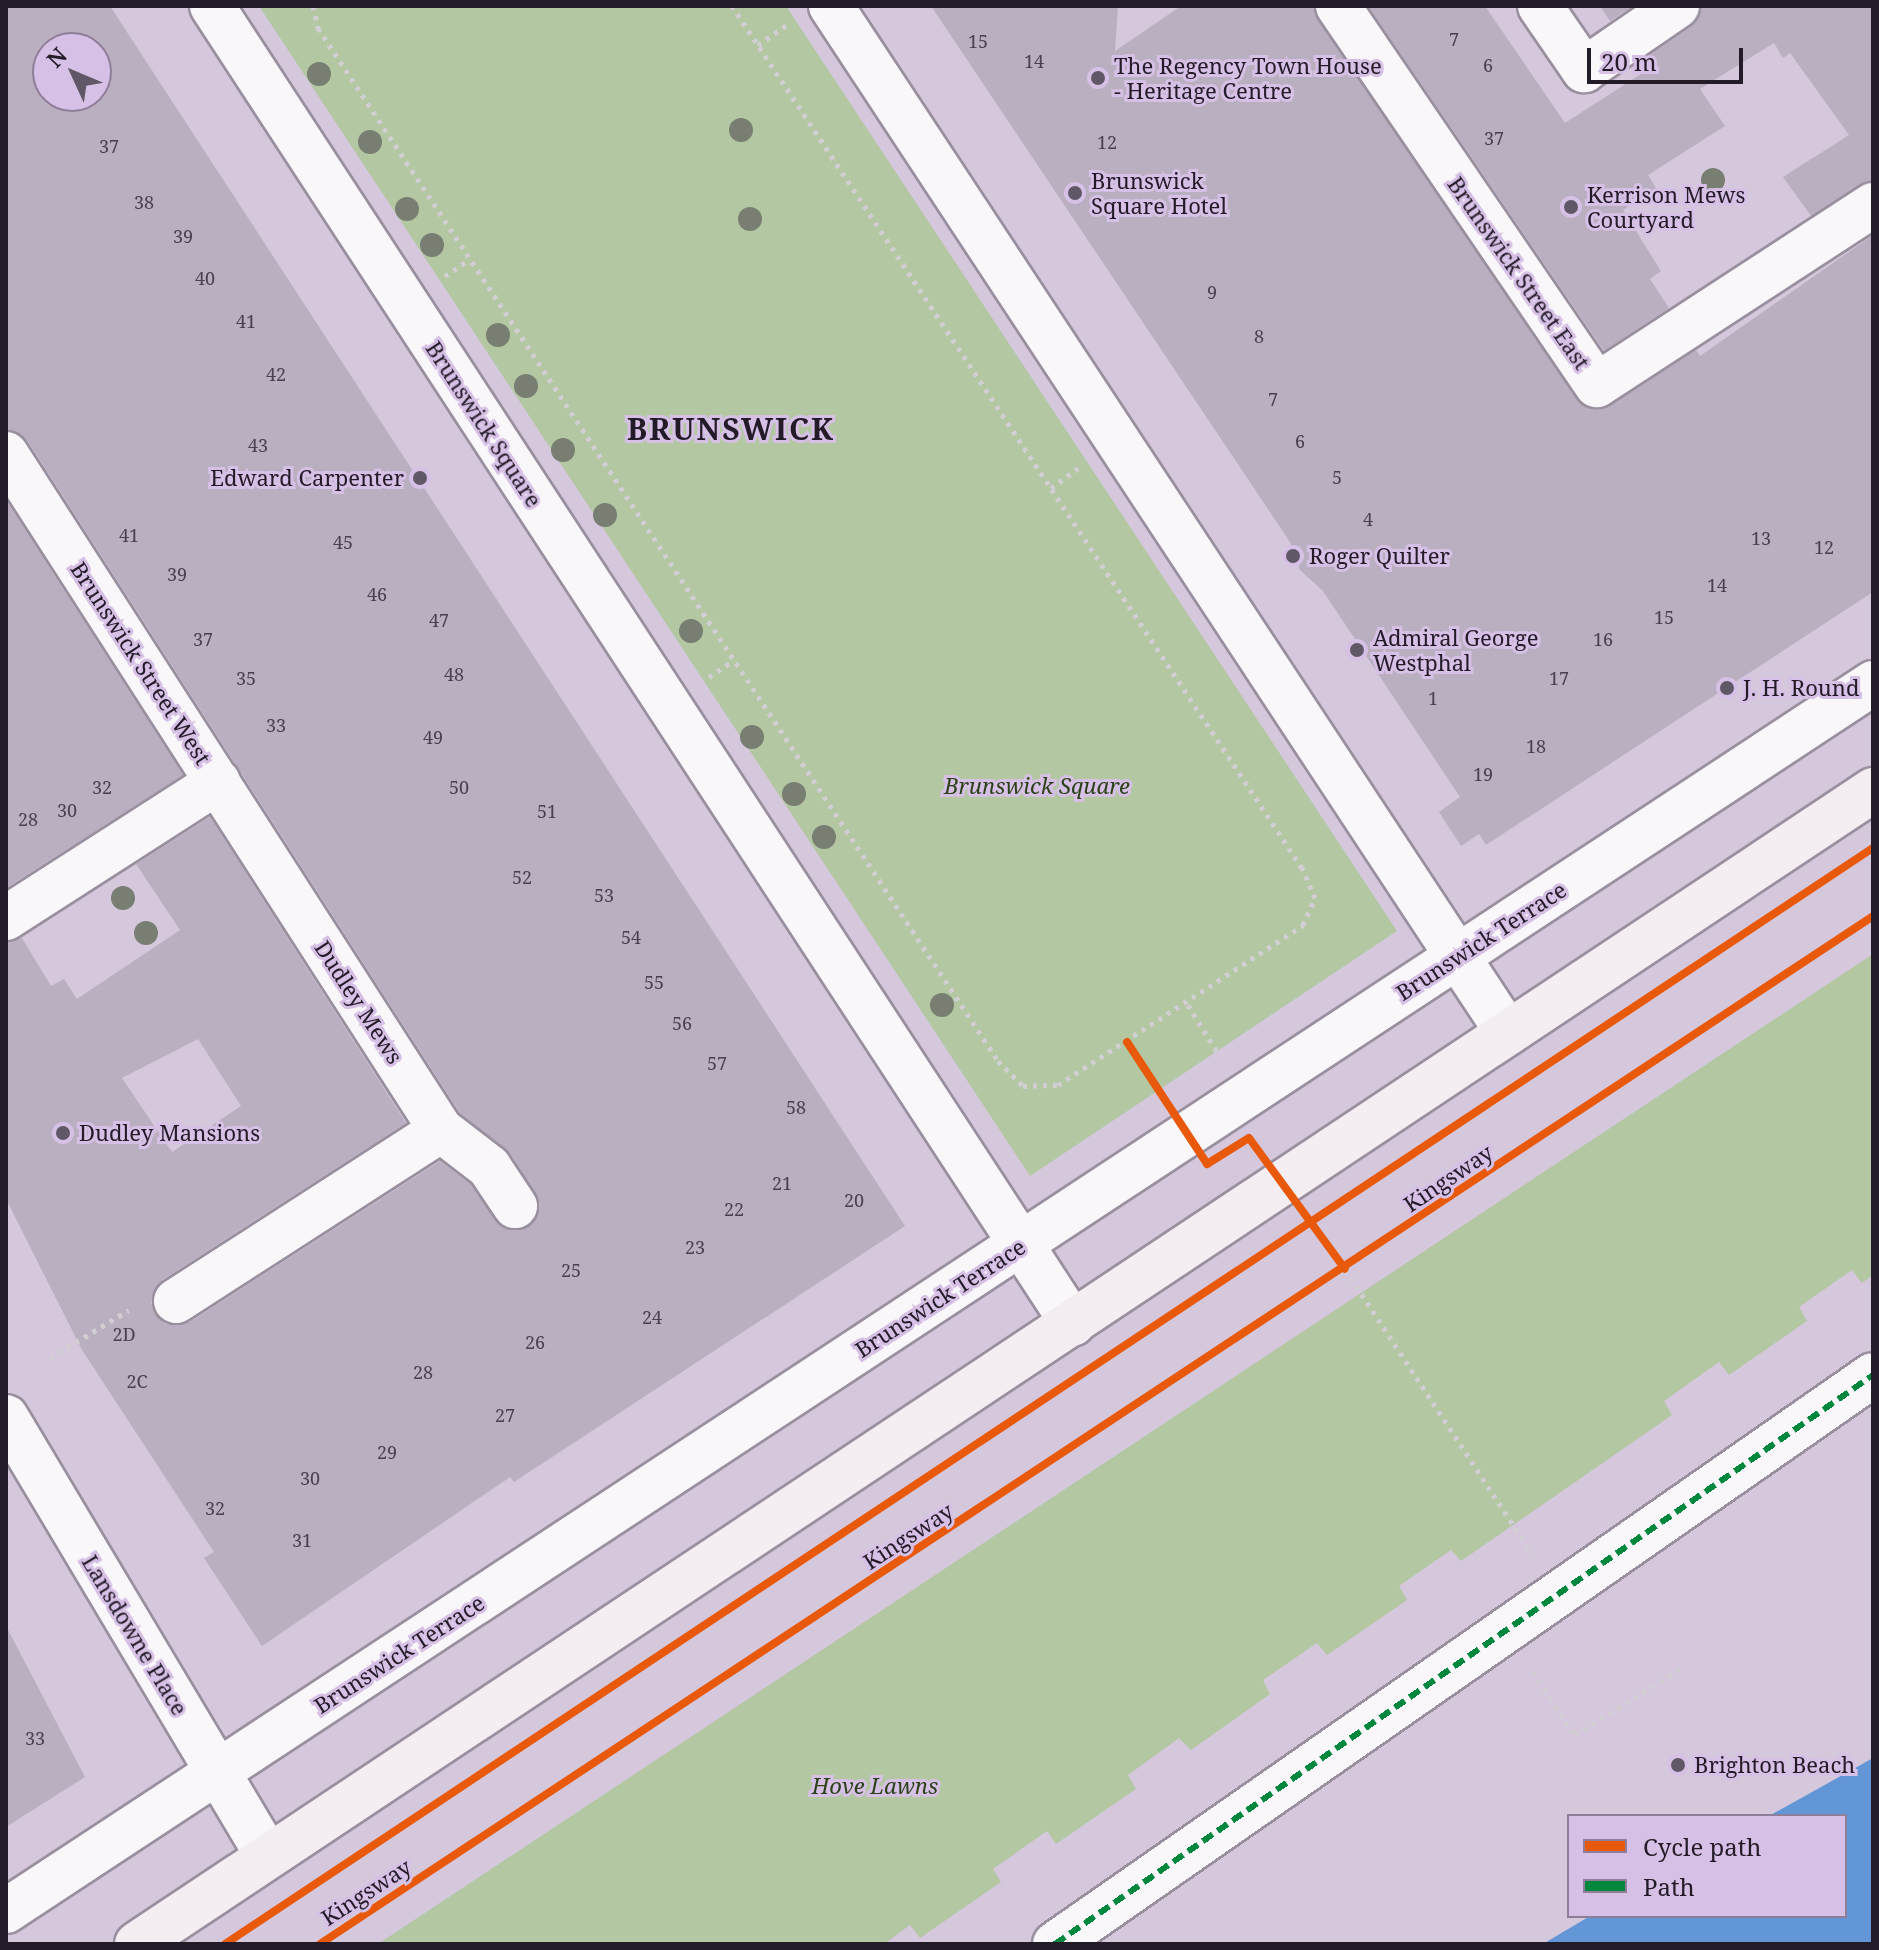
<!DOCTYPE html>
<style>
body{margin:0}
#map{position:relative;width:1879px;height:1950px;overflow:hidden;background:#d5c8dd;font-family:"Noto Serif",serif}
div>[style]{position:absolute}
.green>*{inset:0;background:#b2c7a2}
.water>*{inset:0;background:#6396d7}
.building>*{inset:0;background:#baafc0}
.path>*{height:5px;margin-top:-2.5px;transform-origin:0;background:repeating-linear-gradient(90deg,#d2cfd4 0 4px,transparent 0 10px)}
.roads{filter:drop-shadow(2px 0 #998f9f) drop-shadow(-2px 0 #998f9f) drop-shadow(0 2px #998f9f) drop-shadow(0 -2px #998f9f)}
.pedestrian>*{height:44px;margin:-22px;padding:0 22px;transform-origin:22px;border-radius:22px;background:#f9f7fa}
.minor>*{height:44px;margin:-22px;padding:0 22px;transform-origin:22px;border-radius:22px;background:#f9f7fa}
.primary>*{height:44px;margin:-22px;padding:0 22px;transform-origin:22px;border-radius:22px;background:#f4eef2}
.quiet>*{height:6px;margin-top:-3px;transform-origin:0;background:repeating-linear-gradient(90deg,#00873e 0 12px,transparent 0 18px)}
.cycleway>*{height:8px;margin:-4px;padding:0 4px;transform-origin:4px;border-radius:4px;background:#e8590c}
.trees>*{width:24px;height:24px;margin:-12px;border-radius:50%;background:#787e71}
.dots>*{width:22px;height:22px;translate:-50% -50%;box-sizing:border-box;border:4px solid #d7c0e5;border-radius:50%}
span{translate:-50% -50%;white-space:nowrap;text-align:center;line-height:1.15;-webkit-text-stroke:6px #d7c0e5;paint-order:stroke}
.number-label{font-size:18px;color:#49404e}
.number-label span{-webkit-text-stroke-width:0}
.poi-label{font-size:22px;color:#231b28}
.left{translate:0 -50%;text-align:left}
.right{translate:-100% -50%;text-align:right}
.street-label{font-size:22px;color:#231b28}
.park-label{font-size:22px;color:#2b4218;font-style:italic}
.district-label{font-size:30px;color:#231b28;font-weight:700;letter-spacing:2px}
.frame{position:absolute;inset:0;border:8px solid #231b28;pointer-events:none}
.legend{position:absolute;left:1567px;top:1814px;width:280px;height:104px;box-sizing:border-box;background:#d7c0e5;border:2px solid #8f7e99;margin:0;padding:10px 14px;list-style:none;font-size:24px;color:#231b28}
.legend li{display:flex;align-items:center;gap:16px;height:40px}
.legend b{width:40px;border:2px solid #8f7e99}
.north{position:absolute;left:32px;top:32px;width:80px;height:80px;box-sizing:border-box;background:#d7c0e5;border:2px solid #8f7e99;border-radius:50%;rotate:314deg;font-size:22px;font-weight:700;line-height:32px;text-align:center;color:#231b28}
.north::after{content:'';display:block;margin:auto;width:28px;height:36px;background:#615867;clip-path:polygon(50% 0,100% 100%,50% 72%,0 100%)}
.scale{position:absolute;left:1587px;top:48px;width:156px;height:36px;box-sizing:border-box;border:4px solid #231b28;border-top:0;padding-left:10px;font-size:24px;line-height:28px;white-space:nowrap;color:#231b28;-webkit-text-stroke:6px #d7c0e5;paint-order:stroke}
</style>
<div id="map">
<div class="green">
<div style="clip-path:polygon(259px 6px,786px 6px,1397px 931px,1030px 1176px)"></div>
<div style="clip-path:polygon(1873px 954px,1873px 1275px,1862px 1283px,1852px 1270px,1799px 1307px,1807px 1321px,1729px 1375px,1719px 1362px,1664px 1401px,1672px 1415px,1461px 1561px,1451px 1550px,1399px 1586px,1407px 1600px,1327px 1655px,1317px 1643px,1263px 1680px,1270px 1694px,1191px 1750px,1179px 1738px,1128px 1775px,1136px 1789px,1056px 1844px,1047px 1831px,993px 1869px,1001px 1882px,920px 1938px,910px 1925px,884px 1944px,378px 1944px)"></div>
</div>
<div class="water">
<div style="clip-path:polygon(1873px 1758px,1873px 1944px,1543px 1944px,1590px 1916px,1845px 1916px,1845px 1816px,1769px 1816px)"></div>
</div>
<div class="building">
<div style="clip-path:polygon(evenodd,6px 6px,110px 6px,905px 1226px,514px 1482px,510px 1477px,262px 1646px,204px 1558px,214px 1552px,82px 1350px,6px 1199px,6px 943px,22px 938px,51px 986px,64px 979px,77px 999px,180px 930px,136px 864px,210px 817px,406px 1123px,162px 1280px,151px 1303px,165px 1324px,190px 1322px,440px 1161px,470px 1184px,505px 1229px,529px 1226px,540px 1204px,510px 1153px,460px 1113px,27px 440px,6px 429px,6px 6px,48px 48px,96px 48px,96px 96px,48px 96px,48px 48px,6px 6px,198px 1039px,241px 1106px,172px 1152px,122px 1078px,198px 1039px)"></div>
<div style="clip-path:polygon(931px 6px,1118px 6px,1115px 51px,1181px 6px,1313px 6px,1587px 408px,1610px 406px,1696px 350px,1700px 356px,1873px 235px,1873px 592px,1486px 845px,1479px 834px,1461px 846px,1439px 812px,1460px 797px,1323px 591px,1300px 570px,1290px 542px)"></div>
<div style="clip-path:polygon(1368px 6px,1485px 6px,1565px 123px,1644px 72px,1638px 63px,1692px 26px,1702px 6px,1873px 6px,1873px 180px,1811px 216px,1783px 177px,1849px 135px,1790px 53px,1783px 58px,1774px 43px,1700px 89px,1725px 126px,1648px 175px,1656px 188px,1623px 210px,1661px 271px,1650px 279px,1669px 308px,1604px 351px)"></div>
<div style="clip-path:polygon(1600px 6px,1633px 6px,1610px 21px)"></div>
<div style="clip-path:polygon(6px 500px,183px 775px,6px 888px)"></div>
<div style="clip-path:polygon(6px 1626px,85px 1777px,6px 1827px)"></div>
</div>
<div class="path">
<div style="left:313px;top:6px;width:23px;rotate:77deg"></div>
<div style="left:318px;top:28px;width:1237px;rotate:56.64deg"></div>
<div style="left:998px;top:1061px;width:35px;rotate:45deg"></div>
<div style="left:1023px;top:1086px;width:35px;rotate:-2deg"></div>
<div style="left:1058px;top:1085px;width:293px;rotate:-33.1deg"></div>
<div style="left:1303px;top:925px;width:30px;rotate:-66deg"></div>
<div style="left:1315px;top:898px;width:33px;rotate:-113deg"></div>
<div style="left:1302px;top:868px;width:1033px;rotate:-123.47deg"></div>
<div style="left:758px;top:45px;width:35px;rotate:-35deg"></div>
<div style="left:445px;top:276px;width:30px;rotate:-34deg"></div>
<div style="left:1051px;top:488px;width:34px;rotate:-36deg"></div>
<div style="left:709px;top:677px;width:30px;rotate:-34deg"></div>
<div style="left:1188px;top:1005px;width:59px;rotate:58.2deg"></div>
<div style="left:1345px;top:1269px;width:342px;rotate:56.7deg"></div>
<div style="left:50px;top:1358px;width:92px;rotate:-31.3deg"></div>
<div style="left:1532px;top:1672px;width:76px;rotate:55.7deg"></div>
<div style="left:1575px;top:1735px;width:130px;rotate:-32.1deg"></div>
</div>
<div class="roads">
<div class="pedestrian">
<div style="left:1055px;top:1944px;width:996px;rotate:-34.82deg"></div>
</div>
<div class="minor">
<div style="left:212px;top:6px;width:1574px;rotate:56.84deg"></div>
<div style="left:831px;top:6px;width:1230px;rotate:56.61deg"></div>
<div style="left:1338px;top:6px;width:459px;rotate:55.7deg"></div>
<div style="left:1597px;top:385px;width:330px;rotate:-33.1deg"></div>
<div style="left:1540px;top:6px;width:78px;rotate:55.5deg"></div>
<div style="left:1584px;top:70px;width:113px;rotate:-34.5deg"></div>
<div style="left:6px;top:454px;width:804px;rotate:57.24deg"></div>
<div style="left:441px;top:1130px;width:61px;rotate:37.6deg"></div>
<div style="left:489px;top:1167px;width:47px;rotate:56.3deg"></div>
<div style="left:6px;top:918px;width:252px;rotate:-32.7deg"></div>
<div style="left:176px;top:1301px;width:315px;rotate:-32.8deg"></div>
<div style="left:6px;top:1417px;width:508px;rotate:59.19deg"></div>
<div style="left:6px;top:1911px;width:2235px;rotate:-33.33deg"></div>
</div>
<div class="primary">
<div style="left:137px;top:1944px;width:2085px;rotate:-33.61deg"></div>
</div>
</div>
<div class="quiet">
<div style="left:1055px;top:1944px;width:996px;rotate:-34.82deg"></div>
</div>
<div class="cycleway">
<div style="left:1127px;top:1042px;width:146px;rotate:56.7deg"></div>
<div style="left:1207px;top:1164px;width:49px;rotate:-31.8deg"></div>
<div style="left:1249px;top:1138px;width:162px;rotate:53.8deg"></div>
<div style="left:225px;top:1944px;width:1979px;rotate:-33.63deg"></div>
<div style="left:320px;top:1944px;width:1862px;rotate:-33.5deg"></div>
</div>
<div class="trees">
<div style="left:319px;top:74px"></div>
<div style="left:741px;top:130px"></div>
<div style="left:370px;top:142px"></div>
<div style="left:1713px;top:180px"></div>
<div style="left:407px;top:209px"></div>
<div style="left:750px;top:219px"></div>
<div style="left:432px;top:245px"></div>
<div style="left:498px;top:335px"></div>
<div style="left:526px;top:386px"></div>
<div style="left:563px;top:450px"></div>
<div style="left:605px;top:515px"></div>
<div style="left:691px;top:631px"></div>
<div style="left:752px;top:737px"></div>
<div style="left:794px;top:794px"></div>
<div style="left:824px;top:837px"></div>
<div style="left:123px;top:898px"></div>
<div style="left:146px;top:933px"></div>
<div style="left:942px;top:1005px"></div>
</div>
<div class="dots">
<div style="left:1098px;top:78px;background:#615867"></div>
<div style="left:1075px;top:193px;background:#615867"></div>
<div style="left:1571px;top:207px;background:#615867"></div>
<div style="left:420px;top:478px;background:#615867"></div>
<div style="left:1293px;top:556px;background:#615867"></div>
<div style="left:1357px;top:650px;background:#615867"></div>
<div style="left:1727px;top:688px;background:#615867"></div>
<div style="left:63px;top:1133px;background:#615867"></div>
<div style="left:1678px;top:1765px;background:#615867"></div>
</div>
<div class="number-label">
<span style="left:1454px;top:39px">7</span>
<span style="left:978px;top:41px">15</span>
<span style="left:1034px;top:61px">14</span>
<span style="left:1488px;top:65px">6</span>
<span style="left:1494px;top:138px">37</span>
<span style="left:1107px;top:142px">12</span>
<span style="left:109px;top:146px">37</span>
<span style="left:144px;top:202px">38</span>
<span style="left:183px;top:236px">39</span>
<span style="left:205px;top:278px">40</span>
<span style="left:1212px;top:292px">9</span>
<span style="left:246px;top:321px">41</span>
<span style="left:1259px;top:336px">8</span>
<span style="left:276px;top:374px">42</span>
<span style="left:1273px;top:399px">7</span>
<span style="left:1300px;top:441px">6</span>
<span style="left:258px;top:445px">43</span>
<span style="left:1337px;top:477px">5</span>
<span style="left:1368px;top:519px">4</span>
<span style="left:129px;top:535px">41</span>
<span style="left:1761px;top:538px">13</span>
<span style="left:343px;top:542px">45</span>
<span style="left:1824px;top:547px">12</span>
<span style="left:177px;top:574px">39</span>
<span style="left:1717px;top:585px">14</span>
<span style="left:377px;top:594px">46</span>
<span style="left:1664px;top:617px">15</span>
<span style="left:439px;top:620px">47</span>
<span style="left:203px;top:639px">37</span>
<span style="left:1603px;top:639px">16</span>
<span style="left:454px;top:674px">48</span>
<span style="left:246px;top:678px">35</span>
<span style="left:1559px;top:678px">17</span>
<span style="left:1433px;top:698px">1</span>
<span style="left:276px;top:725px">33</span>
<span style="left:433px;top:737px">49</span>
<span style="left:1536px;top:746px">18</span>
<span style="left:1483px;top:774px">19</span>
<span style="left:102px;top:787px">32</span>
<span style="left:459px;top:787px">50</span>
<span style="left:67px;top:810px">30</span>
<span style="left:547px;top:811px">51</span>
<span style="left:28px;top:819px">28</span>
<span style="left:522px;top:877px">52</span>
<span style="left:604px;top:895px">53</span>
<span style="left:631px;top:937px">54</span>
<span style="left:654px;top:982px">55</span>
<span style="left:682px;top:1023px">56</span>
<span style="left:717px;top:1063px">57</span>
<span style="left:796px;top:1107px">58</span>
<span style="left:782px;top:1183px">21</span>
<span style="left:854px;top:1200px">20</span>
<span style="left:734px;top:1209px">22</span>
<span style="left:695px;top:1247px">23</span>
<span style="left:571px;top:1270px">25</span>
<span style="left:652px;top:1317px">24</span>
<span style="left:124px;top:1334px">2D</span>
<span style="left:535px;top:1342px">26</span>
<span style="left:423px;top:1372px">28</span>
<span style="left:137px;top:1381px">2C</span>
<span style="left:505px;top:1415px">27</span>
<span style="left:387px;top:1452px">29</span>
<span style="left:310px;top:1478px">30</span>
<span style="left:215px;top:1508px">32</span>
<span style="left:302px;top:1540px">31</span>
<span style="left:35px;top:1738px">33</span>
</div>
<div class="poi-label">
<span class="left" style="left:1114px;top:78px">The Regency Town House<br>- Heritage Centre</span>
<span class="left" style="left:1091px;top:193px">Brunswick<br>Square Hotel</span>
<span class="left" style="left:1587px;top:207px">Kerrison Mews<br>Courtyard</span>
<span class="right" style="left:404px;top:478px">Edward Carpenter</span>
<span class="left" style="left:1309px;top:556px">Roger Quilter</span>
<span class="left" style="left:1373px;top:650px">Admiral George<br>Westphal</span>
<span class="left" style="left:1743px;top:688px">J. H. Round</span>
<span class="left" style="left:79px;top:1133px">Dudley Mansions</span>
<span class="left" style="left:1694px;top:1765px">Brighton Beach</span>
</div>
<div class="street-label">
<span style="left:1519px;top:273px;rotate:55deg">Brunswick Street East</span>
<span style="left:484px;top:424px;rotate:57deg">Brunswick Square</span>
<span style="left:141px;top:663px;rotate:57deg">Brunswick Street West</span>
<span style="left:1481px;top:941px;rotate:-33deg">Brunswick Terrace</span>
<span style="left:359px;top:1002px;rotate:57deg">Dudley Mews</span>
<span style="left:1448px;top:1178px;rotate:-34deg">Kingsway</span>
<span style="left:940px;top:1298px;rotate:-33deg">Brunswick Terrace</span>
<span style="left:908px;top:1536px;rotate:-33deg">Kingsway</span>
<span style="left:135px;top:1635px;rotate:59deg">Lansdowne Place</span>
<span style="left:399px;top:1654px;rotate:-33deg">Brunswick Terrace</span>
<span style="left:366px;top:1892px;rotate:-33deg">Kingsway</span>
</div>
<div class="park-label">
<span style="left:1037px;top:786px">Brunswick Square</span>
<span style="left:875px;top:1786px">Hove Lawns</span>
</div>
<div class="district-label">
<span style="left:731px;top:429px">BRUNSWICK</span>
</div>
<div class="frame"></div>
<ul class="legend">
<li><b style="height:10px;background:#e8590c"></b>Cycle path</li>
<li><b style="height:10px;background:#00873e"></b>Path</li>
</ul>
<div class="north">N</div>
<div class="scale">20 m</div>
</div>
